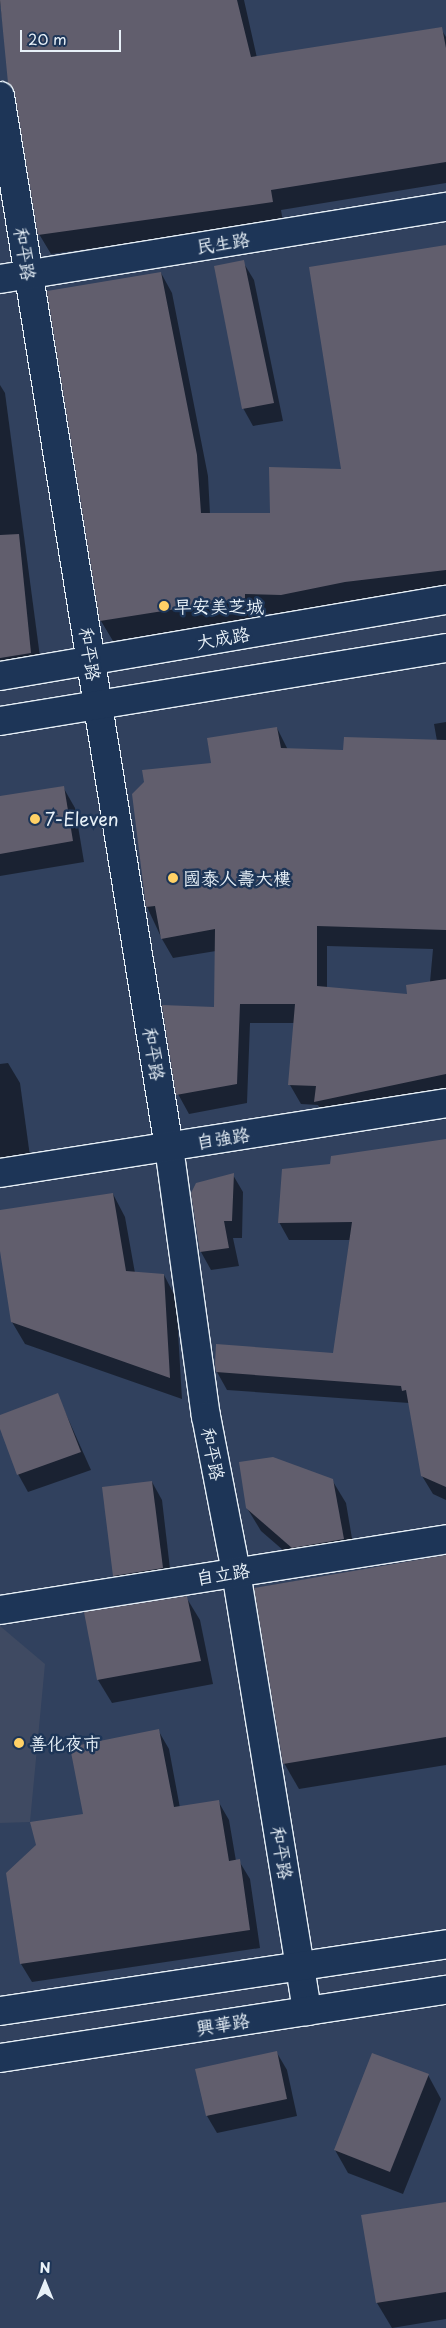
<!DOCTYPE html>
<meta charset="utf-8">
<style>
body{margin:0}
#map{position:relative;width:446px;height:2328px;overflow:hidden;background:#31415e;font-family:"Playpen Sans","LXGW WenKai TC",sans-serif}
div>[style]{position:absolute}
.built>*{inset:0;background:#3f4a62}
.shadow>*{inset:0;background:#0007}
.building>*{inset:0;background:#615e6d}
.roads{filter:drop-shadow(1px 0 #e8f1f8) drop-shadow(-1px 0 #e8f1f8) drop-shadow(0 1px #e8f1f8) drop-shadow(0 -1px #e8f1f8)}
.street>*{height:28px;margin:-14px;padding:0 14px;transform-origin:14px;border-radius:14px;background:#1d3557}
.secondary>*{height:28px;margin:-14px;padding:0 14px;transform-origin:14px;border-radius:14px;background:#1d3557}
.dots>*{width:14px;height:14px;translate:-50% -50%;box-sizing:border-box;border:2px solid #1d3557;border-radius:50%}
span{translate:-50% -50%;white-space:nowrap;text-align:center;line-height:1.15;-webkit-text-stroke:5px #1d3557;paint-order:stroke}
.street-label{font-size:18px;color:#e8f1f8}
.poi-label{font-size:18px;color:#e8f1f8}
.left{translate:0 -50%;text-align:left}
.north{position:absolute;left:20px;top:2258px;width:50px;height:50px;-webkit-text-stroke:4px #1d3557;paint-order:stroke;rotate:0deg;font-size:14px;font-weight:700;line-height:20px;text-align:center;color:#e8f1f8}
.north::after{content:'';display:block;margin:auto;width:18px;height:22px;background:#e8f1f8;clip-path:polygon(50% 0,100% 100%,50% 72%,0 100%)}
.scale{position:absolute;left:20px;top:30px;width:101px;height:22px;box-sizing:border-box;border:2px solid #e8f1f8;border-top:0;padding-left:6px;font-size:15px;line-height:18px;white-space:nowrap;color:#e8f1f8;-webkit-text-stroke:4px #1d3557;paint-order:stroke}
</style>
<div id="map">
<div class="built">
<div style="clip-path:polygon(0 1626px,45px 1664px,30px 1822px,0 1823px)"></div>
</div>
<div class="shadow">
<div style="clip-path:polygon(0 0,244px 0,257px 58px,441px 29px,446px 37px,446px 183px,281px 210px,283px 222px,51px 254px,39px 234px,17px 96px,10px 83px)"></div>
<div style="clip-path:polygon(446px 245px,446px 592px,356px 601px,293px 615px,255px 613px,256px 618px,113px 641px,101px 621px,49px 292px,161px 273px,172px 293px,208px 476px,210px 514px,271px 514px,343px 470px)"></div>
<div style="clip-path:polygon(243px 262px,254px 280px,283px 421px,253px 426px,243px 408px)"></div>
<div style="clip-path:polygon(0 385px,5px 393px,42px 672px,0 679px)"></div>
<div style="clip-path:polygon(evenodd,446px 722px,446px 1096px,327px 1121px,318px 1105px,301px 1104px,290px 1085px,294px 1023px,250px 1023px,247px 1103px,189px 1114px,178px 1094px,215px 1009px,216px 951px,173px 958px,162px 939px,147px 907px,133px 794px,212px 765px,277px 728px,288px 750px,344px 751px,437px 741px,434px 724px,446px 722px,327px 946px,433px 949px,430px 982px,409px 995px,327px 988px,327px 946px)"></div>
<div style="clip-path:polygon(63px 787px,75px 808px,84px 862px,0 876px,0 797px)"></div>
<div style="clip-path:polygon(8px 1063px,20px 1083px,32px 1171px,0 1177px,0 1064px)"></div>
<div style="clip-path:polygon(446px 1140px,446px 1500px,433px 1494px,422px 1476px,409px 1403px,227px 1390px,217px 1372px,334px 1354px,350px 1240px,289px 1240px,279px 1222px,331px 1166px)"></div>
<div style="clip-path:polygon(233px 1175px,243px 1192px,242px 1238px,233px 1238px,239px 1266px,211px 1270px,201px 1252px,192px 1193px)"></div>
<div style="clip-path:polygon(113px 1194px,125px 1217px,135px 1273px,164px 1275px,176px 1298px,182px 1399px,25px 1344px,12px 1322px,0 1243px,0 1212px)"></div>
<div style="clip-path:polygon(57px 1394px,91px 1470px,28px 1492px,18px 1474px,0 1425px,0 1416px)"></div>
<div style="clip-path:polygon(332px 1480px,346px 1503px,356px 1562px,306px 1570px,261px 1531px,247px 1508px)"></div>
<div style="clip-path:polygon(152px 1482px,162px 1500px,172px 1586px,124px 1594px,114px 1576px)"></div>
<div style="clip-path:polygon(446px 1556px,446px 1765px,299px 1789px,284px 1763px,256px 1588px)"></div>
<div style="clip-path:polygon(186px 1597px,200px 1620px,213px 1684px,112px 1703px,98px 1680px)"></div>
<div style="clip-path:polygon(158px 1730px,169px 1749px,180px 1808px,218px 1801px,229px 1820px,236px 1861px,239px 1861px,250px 1879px,260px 1948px,32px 1982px,21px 1964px,85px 1815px)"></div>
<div style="clip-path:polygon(277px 2053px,287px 2070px,297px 2116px,217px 2133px,207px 2116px)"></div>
<div style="clip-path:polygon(428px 2075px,441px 2099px,403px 2194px,348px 2173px,335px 2150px)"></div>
<div style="clip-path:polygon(446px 2203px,446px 2319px,392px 2328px,377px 2303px,363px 2216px)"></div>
</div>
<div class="building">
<div style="clip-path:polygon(0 0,237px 0,251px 57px,442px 27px,446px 48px,446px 162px,271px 190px,273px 202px,38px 235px,15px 94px,8px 83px)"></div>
<div style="clip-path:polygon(446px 245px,446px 570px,345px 582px,281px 595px,245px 594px,245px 598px,100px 621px,47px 291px,161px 272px,197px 455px,201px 513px,270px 513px,269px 467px,341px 469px,309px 267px)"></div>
<div style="clip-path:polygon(244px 260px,274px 403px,242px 409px,214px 266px)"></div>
<div style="clip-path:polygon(19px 534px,31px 653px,0 658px,0 535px)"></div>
<div style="clip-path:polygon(277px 727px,281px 748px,343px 750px,344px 737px,446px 740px,446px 930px,317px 926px,317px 986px,407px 994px,406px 985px,446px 979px,446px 1074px,314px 1102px,316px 1086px,288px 1085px,295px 1004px,240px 1004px,237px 1084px,176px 1095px,162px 1005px,214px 1007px,215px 929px,161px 939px,155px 906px,146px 907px,132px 794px,144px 782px,142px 770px,211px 763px,207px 738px)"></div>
<div style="clip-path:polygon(64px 786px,73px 841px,0 854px,0 796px)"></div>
<div style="clip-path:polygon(446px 1139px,446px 1487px,421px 1476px,406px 1390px,402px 1391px,401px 1386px,216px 1372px,215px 1364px,216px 1344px,333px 1353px,352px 1222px,278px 1223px,282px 1169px,330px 1164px,331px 1156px)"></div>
<div style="clip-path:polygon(234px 1173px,232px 1221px,224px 1221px,229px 1248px,200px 1252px,191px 1193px,196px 1183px)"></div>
<div style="clip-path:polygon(113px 1193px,126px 1271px,164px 1274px,170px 1378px,11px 1322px,0 1251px,0 1210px)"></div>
<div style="clip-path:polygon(58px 1393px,81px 1452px,17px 1475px,0 1429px,0 1415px)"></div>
<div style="clip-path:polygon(273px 1457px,333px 1479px,344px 1539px,292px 1548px,246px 1508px,239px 1462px)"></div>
<div style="clip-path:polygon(152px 1481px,163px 1568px,113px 1576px,102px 1487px)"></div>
<div style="clip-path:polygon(446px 1555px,446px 1737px,283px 1764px,254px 1588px)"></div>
<div style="clip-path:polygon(187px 1596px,201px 1661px,97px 1680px,84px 1612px)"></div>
<div style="clip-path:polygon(159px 1729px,174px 1807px,219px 1800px,229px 1861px,240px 1859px,250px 1930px,20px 1964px,6px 1873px,36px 1845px,30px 1822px,83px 1814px,70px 1747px)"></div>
<div style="clip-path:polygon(277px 2051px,287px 2099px,206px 2116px,195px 2069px)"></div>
<div style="clip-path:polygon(372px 2053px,429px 2074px,390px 2172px,334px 2150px)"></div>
<div style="clip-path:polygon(446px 2202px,446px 2292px,376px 2303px,361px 2215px)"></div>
</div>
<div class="roads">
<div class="street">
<div style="left:0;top:96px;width:1065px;rotate:80.87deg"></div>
<div style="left:169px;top:1147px;width:272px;rotate:82.2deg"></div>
<div style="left:206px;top:1416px;width:159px;rotate:79.1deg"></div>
<div style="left:236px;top:1572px;width:445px;rotate:80.8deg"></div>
<div style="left:0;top:279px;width:452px;rotate:-9.2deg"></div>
<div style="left:0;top:1173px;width:451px;rotate:-8.9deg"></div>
<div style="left:0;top:1610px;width:452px;rotate:-9deg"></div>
</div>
<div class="secondary">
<div style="left:0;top:676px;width:452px;rotate:-9.7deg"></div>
<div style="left:0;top:721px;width:452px;rotate:-9.3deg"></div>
<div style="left:0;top:2011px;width:451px;rotate:-8.5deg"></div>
<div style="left:0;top:2058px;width:451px;rotate:-8.7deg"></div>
</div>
</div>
<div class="dots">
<div style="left:164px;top:606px;background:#ffd166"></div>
<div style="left:35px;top:819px;background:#ffd166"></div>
<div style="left:173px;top:878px;background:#ffd166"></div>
<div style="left:19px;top:1743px;background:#ffd166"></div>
</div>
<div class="street-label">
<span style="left:223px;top:243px;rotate:-9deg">民生路</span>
<span style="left:25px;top:254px;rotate:81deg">和平路</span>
<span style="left:223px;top:638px;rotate:-10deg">大成路</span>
<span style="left:90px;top:654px;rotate:81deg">和平路</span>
<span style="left:154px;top:1054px;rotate:81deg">和平路</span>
<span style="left:223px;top:1138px;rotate:-9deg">自強路</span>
<span style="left:213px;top:1454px;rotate:79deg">和平路</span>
<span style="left:223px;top:1574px;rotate:-9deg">自立路</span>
<span style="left:282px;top:1853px;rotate:81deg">和平路</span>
<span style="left:223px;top:2024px;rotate:-9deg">興華路</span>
</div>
<div class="poi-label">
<span class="left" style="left:174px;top:606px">早安美芝城</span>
<span class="left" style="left:45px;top:819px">7-Eleven</span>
<span class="left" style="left:183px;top:878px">國泰人壽大樓</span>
<span class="left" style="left:29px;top:1743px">善化夜市</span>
</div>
<div class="north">N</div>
<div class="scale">20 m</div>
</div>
